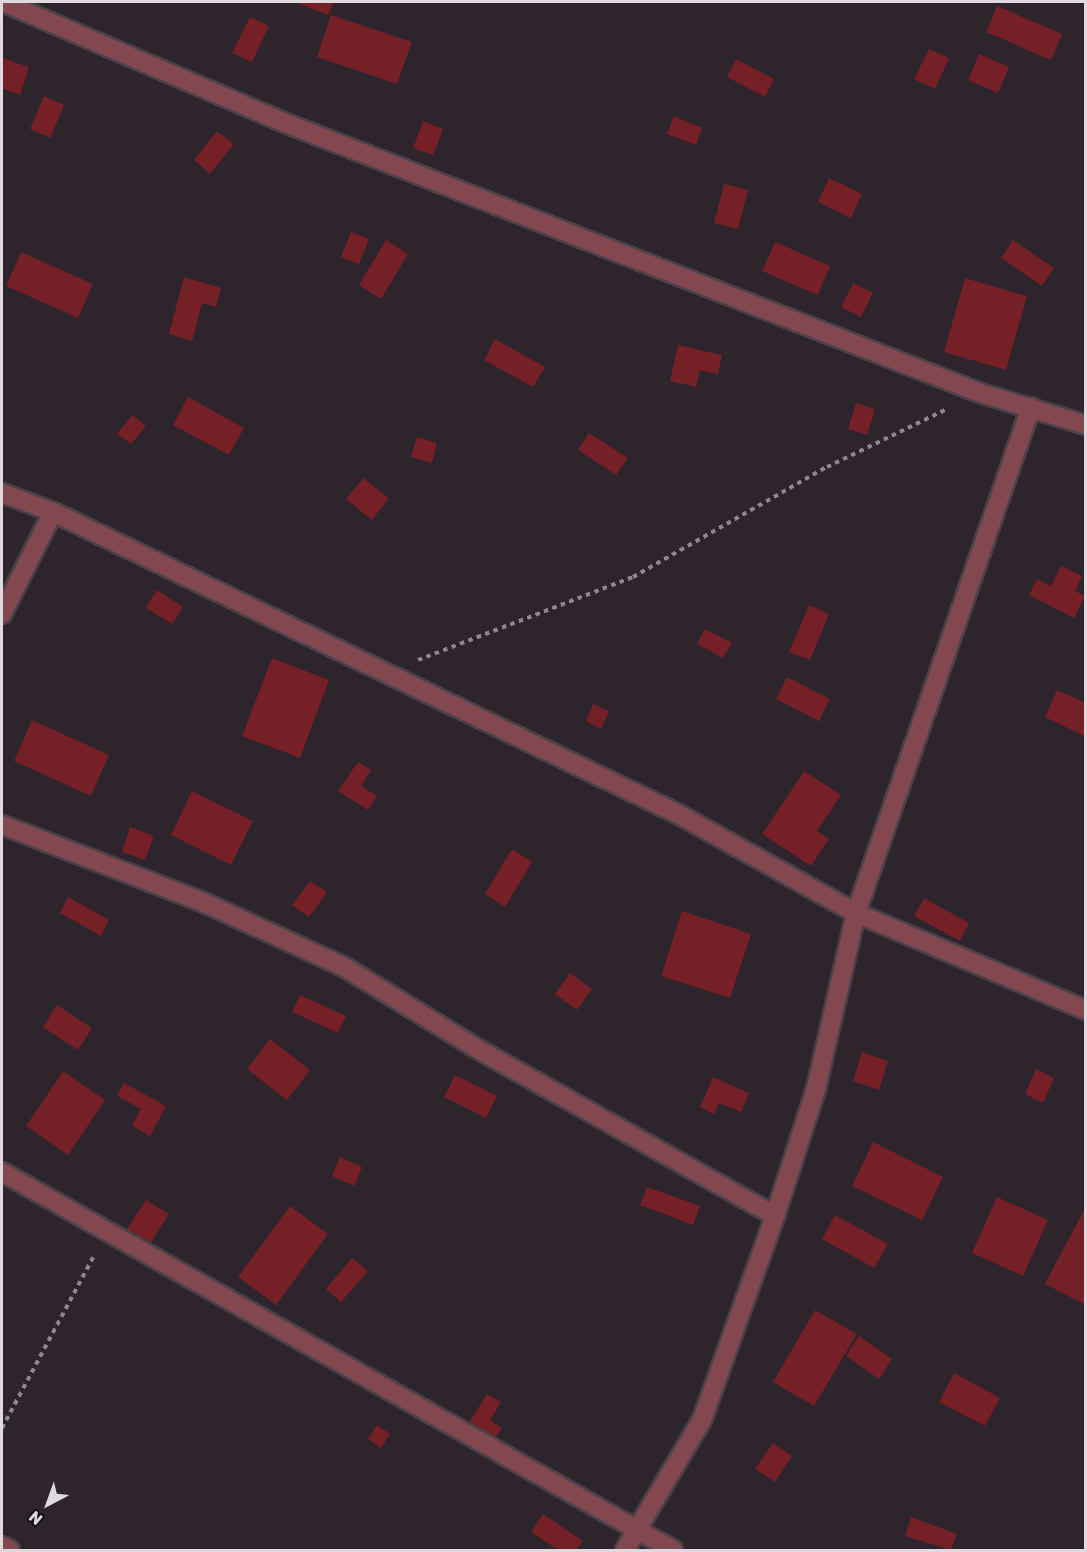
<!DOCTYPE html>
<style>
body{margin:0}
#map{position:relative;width:1087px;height:1552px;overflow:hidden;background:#2d242c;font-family:Rubik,sans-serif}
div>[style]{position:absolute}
.building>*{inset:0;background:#751f27}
.path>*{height:4px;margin-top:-2px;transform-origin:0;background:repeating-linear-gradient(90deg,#8e878d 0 4.5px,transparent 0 9px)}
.roads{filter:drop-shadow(2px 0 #4a4149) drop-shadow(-2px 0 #4a4149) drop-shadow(0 2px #4a4149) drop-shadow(0 -2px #4a4149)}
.street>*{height:18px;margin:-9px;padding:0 9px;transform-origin:9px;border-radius:9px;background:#82474f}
span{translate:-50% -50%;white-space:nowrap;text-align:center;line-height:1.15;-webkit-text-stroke:4.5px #130f12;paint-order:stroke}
.frame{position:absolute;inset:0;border:3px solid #e0dadf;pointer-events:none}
.north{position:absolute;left:18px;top:1474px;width:60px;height:60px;-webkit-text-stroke:4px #130f12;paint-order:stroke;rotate:221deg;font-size:16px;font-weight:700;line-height:24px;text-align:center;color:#e0dadf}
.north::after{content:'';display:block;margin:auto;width:21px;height:27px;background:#e0dadf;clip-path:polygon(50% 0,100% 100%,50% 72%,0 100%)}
</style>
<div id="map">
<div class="building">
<div style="clip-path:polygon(295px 2px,334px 2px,328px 15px)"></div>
<div style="clip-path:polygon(997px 6px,1062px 34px,1051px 60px,986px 32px)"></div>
<div style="clip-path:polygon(331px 15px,412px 42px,397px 84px,317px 57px)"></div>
<div style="clip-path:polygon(250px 17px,269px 26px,252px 62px,232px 53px)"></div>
<div style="clip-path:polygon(929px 49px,949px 58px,935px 89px,914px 79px)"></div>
<div style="clip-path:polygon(979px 54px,1009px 67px,998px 93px,968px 80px)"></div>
<div style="clip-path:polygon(2px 58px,29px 67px,20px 95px,2px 88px)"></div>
<div style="clip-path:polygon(736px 59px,774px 79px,765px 97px,727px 77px)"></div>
<div style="clip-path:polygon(44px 96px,64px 105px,50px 138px,30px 129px)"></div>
<div style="clip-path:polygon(674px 116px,702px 128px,696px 145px,667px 134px)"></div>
<div style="clip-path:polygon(423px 121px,443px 129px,433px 155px,413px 148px)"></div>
<div style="clip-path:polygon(217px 131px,234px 144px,210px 174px,194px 160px)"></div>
<div style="clip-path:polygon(829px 178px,862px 194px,851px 218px,818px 202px)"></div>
<div style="clip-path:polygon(724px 184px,748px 190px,738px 229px,714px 223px)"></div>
<div style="clip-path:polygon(351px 232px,369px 239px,359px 264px,341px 257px)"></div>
<div style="clip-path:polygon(386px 240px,408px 254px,381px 299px,359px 285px)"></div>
<div style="clip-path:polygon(1013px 240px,1054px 268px,1042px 286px,1001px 258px)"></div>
<div style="clip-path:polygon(775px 242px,830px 266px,818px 295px,762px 271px)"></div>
<div style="clip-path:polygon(21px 252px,93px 284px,78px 318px,6px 286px)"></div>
<div style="clip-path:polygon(184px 277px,221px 288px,216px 307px,202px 303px,192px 341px,169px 334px)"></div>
<div style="clip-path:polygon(965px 278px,1027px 296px,1006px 370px,944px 352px)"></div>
<div style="clip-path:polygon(853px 283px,873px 293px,861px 317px,841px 307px)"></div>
<div style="clip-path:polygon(495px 339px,545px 367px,533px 387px,484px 360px)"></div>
<div style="clip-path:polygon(678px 345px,722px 355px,718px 374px,700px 370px,696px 387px,670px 381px)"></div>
<div style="clip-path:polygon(188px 397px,244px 428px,229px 455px,173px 425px)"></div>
<div style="clip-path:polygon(856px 403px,875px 409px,867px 435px,848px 429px)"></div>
<div style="clip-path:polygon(132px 415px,146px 426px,131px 444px,117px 434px)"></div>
<div style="clip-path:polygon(589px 433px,628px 458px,616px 475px,578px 450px)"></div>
<div style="clip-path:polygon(417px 437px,437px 443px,432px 463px,411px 457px)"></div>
<div style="clip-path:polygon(363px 478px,389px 498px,372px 520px,346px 499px)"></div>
<div style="clip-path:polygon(1061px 566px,1082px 576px,1075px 591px,1085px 596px,1074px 618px,1029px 595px,1037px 579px,1051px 586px)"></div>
<div style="clip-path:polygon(157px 590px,183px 607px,172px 624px,146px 608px)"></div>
<div style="clip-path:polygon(809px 605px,829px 614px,810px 660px,789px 652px)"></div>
<div style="clip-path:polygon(705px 629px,732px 643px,723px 658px,697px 644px)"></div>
<div style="clip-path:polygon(272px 658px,329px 680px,300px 758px,242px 736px)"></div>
<div style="clip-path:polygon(787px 677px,830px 699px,819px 721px,776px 699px)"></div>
<div style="clip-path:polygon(1057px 690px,1086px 703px,1086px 737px,1045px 717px)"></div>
<div style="clip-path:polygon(593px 704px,609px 711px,601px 729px,586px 721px)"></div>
<div style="clip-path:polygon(32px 720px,109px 755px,91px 796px,14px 761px)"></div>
<div style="clip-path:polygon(358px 762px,371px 770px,361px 786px,377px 796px,368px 810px,338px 791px)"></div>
<div style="clip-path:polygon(804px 771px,841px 795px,817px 831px,829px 839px,811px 866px,762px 834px)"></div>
<div style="clip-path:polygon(192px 791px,253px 821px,231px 865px,171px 835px)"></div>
<div style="clip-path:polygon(130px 827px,154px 836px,145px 860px,122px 852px)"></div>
<div style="clip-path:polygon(512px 849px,532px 862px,505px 907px,485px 894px)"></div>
<div style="clip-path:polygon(310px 881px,327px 892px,309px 917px,292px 905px)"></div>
<div style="clip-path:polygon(68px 897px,109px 920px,101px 936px,60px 913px)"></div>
<div style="clip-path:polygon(924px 898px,969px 923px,960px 941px,914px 916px)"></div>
<div style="clip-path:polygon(682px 911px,751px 934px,730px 998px,661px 976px)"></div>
<div style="clip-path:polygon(570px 973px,592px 989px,577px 1010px,555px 994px)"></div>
<div style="clip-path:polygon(300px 995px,346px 1016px,338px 1033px,292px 1012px)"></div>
<div style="clip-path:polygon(57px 1005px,92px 1028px,78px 1050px,43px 1027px)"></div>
<div style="clip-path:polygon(270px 1039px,310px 1070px,287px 1100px,247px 1069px)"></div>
<div style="clip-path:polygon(862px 1052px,888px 1061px,879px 1090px,853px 1081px)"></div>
<div style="clip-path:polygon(1036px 1069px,1054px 1078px,1043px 1103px,1025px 1094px)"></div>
<div style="clip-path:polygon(63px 1071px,105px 1100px,68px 1155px,26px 1126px)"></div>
<div style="clip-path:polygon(455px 1075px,497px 1096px,486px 1118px,444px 1097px)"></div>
<div style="clip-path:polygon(713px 1077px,749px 1093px,741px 1112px,719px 1103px,714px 1114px,700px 1107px)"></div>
<div style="clip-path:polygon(124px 1083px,166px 1106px,150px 1136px,132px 1126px,141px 1109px,117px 1096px)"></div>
<div style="clip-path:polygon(873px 1142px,943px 1177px,922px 1220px,852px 1186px)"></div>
<div style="clip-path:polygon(340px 1157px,362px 1167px,354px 1186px,332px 1176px)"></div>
<div style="clip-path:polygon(647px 1187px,700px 1206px,693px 1225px,640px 1205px)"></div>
<div style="clip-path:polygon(997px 1197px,1048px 1220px,1023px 1276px,972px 1253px)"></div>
<div style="clip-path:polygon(146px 1200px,169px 1214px,148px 1247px,125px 1232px)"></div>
<div style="clip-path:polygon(290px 1206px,328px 1234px,276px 1305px,238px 1277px)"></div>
<div style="clip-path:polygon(1086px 1206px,1086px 1305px,1045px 1284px)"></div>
<div style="clip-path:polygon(835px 1215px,888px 1244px,874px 1268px,822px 1239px)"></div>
<div style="clip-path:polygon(352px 1258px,368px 1271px,341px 1302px,326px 1289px)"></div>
<div style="clip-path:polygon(815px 1310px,857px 1334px,814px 1406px,773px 1382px)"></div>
<div style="clip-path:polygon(859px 1336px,892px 1359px,879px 1379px,846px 1356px)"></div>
<div style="clip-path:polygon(954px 1373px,1000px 1398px,985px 1426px,939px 1402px)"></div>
<div style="clip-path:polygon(487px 1394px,501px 1402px,490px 1420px,502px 1428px,491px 1445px,465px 1429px)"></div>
<div style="clip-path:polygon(377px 1425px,390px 1434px,381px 1448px,368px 1439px)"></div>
<div style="clip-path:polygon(773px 1443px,792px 1456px,775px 1482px,755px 1469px)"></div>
<div style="clip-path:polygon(543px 1514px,583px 1541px,576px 1550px,558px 1550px,531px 1532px)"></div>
<div style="clip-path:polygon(911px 1517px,957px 1534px,951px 1550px,905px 1536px)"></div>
</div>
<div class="path">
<div style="left:418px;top:660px;width:230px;rotate:-21.1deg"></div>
<div style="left:633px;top:577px;width:223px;rotate:-29.6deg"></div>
<div style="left:827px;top:467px;width:133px;rotate:-25.8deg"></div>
<div style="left:2px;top:1428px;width:197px;rotate:-61.9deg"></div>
</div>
<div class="roads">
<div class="street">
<div style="left:3px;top:2px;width:310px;rotate:23.2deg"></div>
<div style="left:288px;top:124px;width:742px;rotate:21.24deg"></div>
<div style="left:980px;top:393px;width:111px;rotate:16.8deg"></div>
<div style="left:2px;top:493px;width:54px;rotate:20.4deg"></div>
<div style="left:53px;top:512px;width:114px;rotate:116.6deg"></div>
<div style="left:53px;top:512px;width:694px;rotate:25.79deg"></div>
<div style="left:678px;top:814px;width:204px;rotate:29.1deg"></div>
<div style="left:856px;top:913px;width:250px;rotate:22.9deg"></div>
<div style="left:2px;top:825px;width:217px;rotate:21deg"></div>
<div style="left:205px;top:903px;width:155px;rotate:24.7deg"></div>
<div style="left:346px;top:968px;width:153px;rotate:31.6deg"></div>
<div style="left:476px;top:1048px;width:343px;rotate:29.3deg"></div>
<div style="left:2px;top:1172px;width:770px;rotate:29.39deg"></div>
<div style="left:2px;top:1546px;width:9px;rotate:27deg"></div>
<div style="left:625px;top:1550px;width:151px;rotate:-59.4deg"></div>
<div style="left:702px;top:1420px;width:217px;rotate:-70.3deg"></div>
<div style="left:775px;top:1216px;width:133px;rotate:-72.1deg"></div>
<div style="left:816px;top:1089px;width:180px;rotate:-77.2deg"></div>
<div style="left:856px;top:913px;width:535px;rotate:-70.92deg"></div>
</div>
</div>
<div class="frame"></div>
<div class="north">N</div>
</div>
